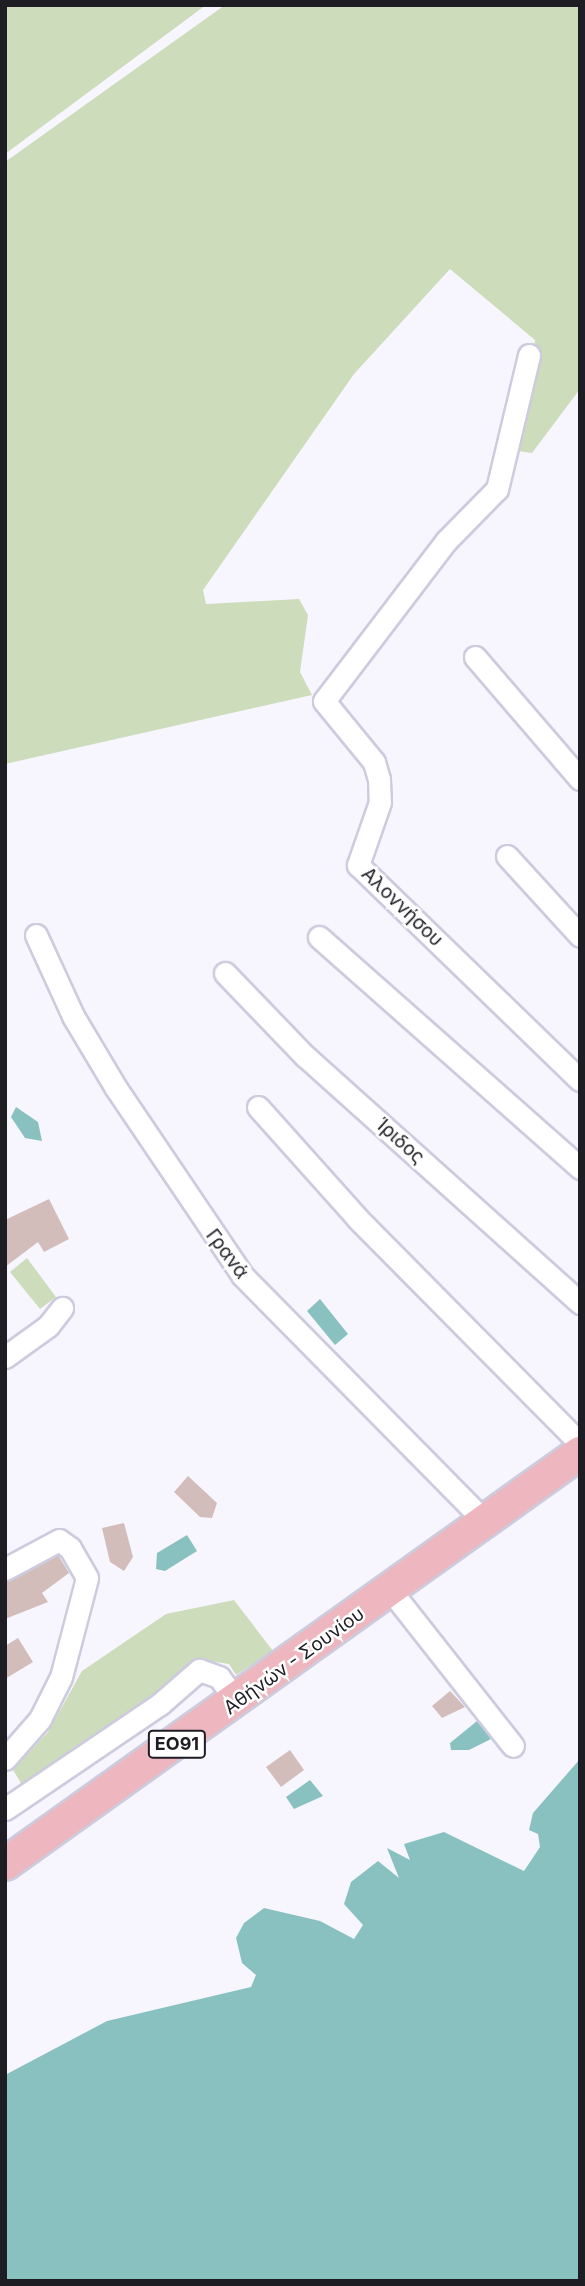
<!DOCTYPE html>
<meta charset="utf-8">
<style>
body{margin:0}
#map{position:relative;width:585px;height:2286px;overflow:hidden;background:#f7f6fe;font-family:Inter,sans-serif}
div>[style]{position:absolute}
.green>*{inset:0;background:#cddcbb}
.water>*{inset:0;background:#89c1c1}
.building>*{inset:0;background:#d3bdbb}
.roads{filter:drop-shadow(2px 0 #cdcbde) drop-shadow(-2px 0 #cdcbde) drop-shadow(0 2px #cdcbde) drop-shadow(0 -2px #cdcbde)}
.minor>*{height:21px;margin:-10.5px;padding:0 10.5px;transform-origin:10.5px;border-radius:10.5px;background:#fff}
.primary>*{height:32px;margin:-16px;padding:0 16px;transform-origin:16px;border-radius:16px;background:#eeb6be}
span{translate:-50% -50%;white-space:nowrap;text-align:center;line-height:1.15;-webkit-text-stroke:5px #fff;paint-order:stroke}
.shield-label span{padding:2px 5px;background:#fff;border:2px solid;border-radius:5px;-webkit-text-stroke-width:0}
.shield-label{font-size:18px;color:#1e1d24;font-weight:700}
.street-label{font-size:19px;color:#1e1d24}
.frame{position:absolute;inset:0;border:7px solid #1e1d24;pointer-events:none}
</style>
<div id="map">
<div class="green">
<div style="clip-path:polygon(5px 5px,206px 5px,5px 154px)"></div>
<div style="clip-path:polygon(225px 5px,580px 5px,580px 389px,532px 453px,518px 451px,535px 340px,450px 269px,354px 374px,203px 590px,206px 604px,299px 599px,308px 615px,300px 672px,312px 695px,5px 764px,5px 162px)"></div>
<div style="clip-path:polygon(27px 1258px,56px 1297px,40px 1309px,10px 1272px)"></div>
<div style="clip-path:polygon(234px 1600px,273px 1651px,236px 1675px,229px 1664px,201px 1660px,24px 1788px,13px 1770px,48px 1732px,82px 1671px,166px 1614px)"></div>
</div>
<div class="water">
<div style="clip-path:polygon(16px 1107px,38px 1122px,42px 1141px,25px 1138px,11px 1117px)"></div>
<div style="clip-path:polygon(320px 1299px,348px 1334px,335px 1345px,307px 1311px)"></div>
<div style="clip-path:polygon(187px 1535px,197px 1551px,165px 1571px,156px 1569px,157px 1553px)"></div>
<div style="clip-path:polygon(482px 1717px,497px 1736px,469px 1750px,451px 1750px,450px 1743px)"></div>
<div style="clip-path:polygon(580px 1759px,580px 2281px,5px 2281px,5px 2075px,107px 2021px,251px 1987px,256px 1975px,242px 1963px,236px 1938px,244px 1923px,264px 1908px,320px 1921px,354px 1939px,363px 1925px,344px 1904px,351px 1882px,378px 1861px,399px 1878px,387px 1848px,410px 1860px,404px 1844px,444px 1832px,524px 1871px,540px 1847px,538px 1834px,529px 1830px,533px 1813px)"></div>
<div style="clip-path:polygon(310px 1780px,323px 1796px,294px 1809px,286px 1797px)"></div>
</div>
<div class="building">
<div style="clip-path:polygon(49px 1199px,69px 1239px,44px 1252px,38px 1242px,5px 1267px,5px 1220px)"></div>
<div style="clip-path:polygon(188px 1476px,217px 1503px,212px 1518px,200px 1517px,174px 1492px)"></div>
<div style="clip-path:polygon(124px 1523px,133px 1557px,124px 1571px,110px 1562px,102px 1528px)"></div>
<div style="clip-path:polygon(58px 1555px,69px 1573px,42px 1593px,48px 1602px,5px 1619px,5px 1583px)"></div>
<div style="clip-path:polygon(18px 1638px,33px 1662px,5px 1679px,5px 1646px)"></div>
<div style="clip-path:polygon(450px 1691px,465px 1707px,442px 1718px,432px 1706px)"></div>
<div style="clip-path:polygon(290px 1750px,304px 1770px,281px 1787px,266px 1767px)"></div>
</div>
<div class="roads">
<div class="minor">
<div style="left:529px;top:355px;width:138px;rotate:103.4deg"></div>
<div style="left:497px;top:489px;width:73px;rotate:134.4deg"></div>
<div style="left:446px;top:541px;width:201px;rotate:127.3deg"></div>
<div style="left:324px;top:701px;width:79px;rotate:50.7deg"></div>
<div style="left:374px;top:762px;width:18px;rotate:74deg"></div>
<div style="left:379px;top:779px;width:23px;rotate:88deg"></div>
<div style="left:380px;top:802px;width:67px;rotate:109.2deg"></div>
<div style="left:358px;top:865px;width:309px;rotate:44.1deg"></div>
<div style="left:475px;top:657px;width:161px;rotate:49.3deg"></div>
<div style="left:507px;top:856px;width:108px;rotate:47.6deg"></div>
<div style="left:36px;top:935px;width:89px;rotate:65.4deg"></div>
<div style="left:73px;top:1016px;width:84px;rotate:59.2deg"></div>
<div style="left:116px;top:1088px;width:225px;rotate:56deg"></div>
<div style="left:242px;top:1275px;width:347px;rotate:45.4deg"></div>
<div style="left:319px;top:937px;width:349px;rotate:41.5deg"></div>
<div style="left:225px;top:973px;width:115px;rotate:46.1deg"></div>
<div style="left:305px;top:1056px;width:370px;rotate:41.9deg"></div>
<div style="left:258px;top:1107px;width:150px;rotate:48.2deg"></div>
<div style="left:358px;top:1219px;width:315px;rotate:45.3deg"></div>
<div style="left:5px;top:1357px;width:53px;rotate:-35.8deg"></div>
<div style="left:48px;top:1326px;width:23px;rotate:-52deg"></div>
<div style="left:5px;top:1569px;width:61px;rotate:-28.2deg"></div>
<div style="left:59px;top:1540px;width:14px;rotate:36deg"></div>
<div style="left:70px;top:1548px;width:34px;rotate:60deg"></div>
<div style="left:87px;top:1578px;width:102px;rotate:104.7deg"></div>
<div style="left:61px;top:1677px;width:47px;rotate:116.6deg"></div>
<div style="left:40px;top:1719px;width:53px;rotate:131.2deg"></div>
<div style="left:391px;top:1591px;width:197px;rotate:51.8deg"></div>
<div style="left:5px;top:1809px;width:187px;rotate:-34.1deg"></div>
<div style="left:160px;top:1704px;width:52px;rotate:-41.1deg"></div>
<div style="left:199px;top:1670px;width:21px;rotate:19deg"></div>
<div style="left:219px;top:1677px;width:31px;rotate:54deg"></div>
</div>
<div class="primary">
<div style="left:5px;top:1864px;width:707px;rotate:-35.56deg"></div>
</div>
</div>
<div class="shield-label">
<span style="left:177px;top:1744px">ΕΟ91</span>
</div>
<div class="street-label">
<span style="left:402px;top:907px;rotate:44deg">Αλοννήσου</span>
<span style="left:400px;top:1141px;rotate:42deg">Ίριδος</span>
<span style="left:227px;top:1254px;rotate:53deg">Γρανά</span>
<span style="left:294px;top:1661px;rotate:-36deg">Αθήνών - Σουνίου</span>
</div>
<div class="frame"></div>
</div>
